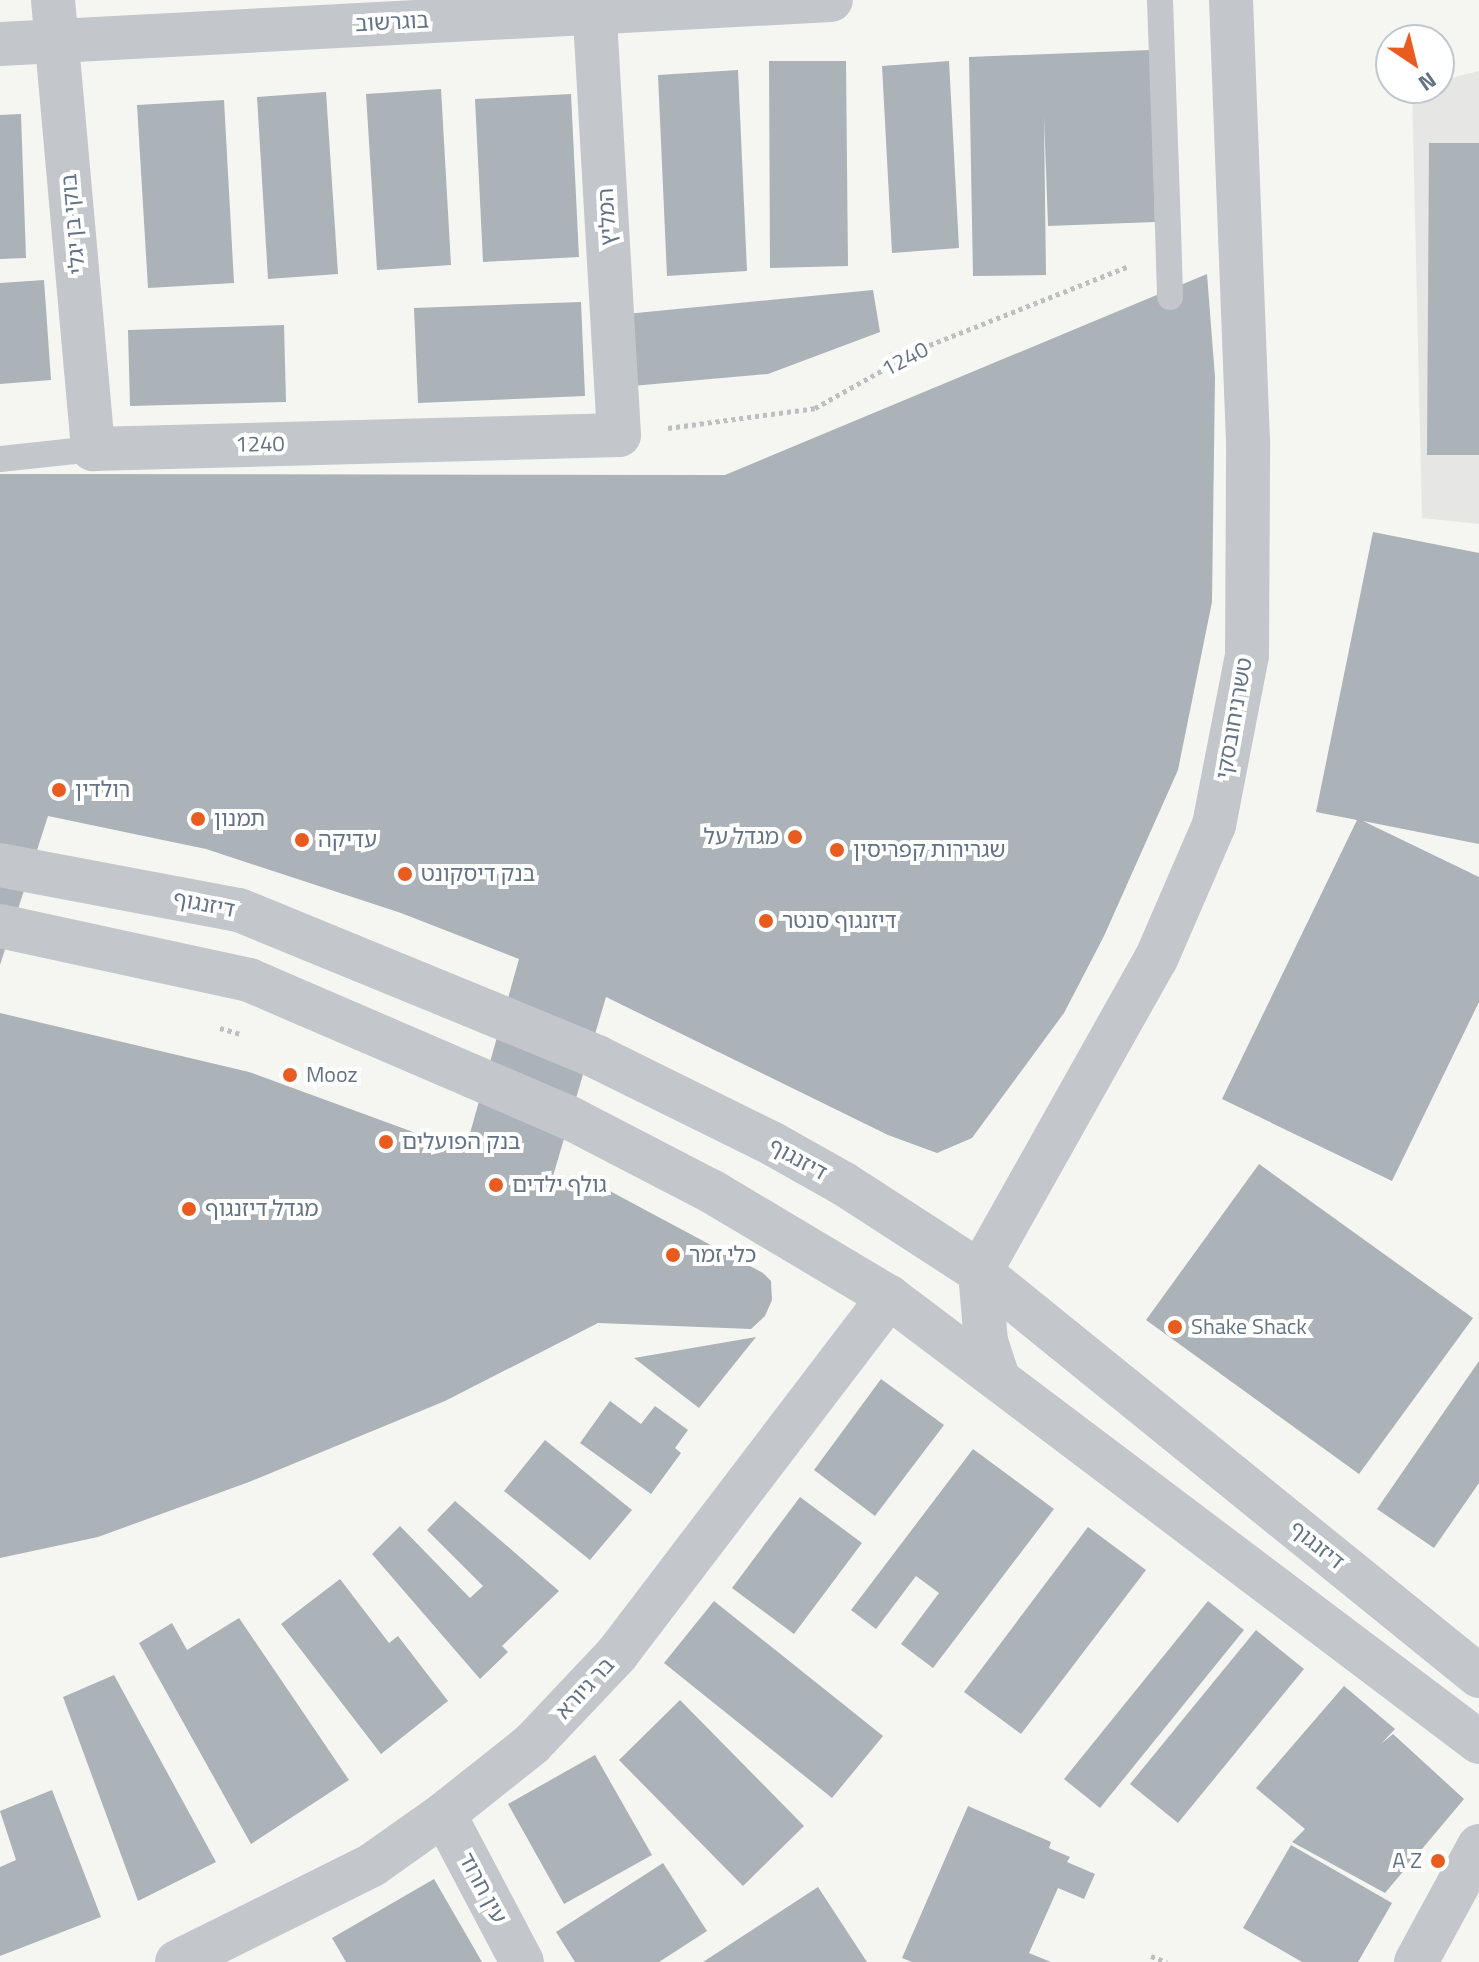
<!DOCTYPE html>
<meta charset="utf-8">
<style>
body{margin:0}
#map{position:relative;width:1479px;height:1962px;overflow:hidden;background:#f5f6f2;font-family:"Titillium Web","Noto Sans Hebrew",sans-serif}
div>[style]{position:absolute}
.built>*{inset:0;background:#e6e7e5}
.building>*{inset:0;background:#abb2b8}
.path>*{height:5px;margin-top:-2.5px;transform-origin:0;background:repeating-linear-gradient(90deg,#bdbfc1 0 4px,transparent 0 8px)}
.service>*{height:26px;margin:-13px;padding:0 13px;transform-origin:13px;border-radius:13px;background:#c3c6ca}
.minor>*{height:44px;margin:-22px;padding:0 22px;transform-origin:22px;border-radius:22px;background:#c3c6ca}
.tertiary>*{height:44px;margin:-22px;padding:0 22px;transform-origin:22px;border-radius:22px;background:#c3c6ca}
.service-bridge>*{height:26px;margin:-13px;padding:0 13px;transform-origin:13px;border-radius:13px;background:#c3c6ca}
.dots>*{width:22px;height:22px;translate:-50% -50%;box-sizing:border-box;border:4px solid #fff;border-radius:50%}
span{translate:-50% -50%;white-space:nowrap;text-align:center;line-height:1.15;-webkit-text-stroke:8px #fff;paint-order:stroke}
.street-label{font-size:22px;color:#647384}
.poi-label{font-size:22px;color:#647384}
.left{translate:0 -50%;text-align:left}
.right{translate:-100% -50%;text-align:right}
.north{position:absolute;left:1375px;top:24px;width:80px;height:80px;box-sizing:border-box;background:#fff;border:2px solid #c1c7ce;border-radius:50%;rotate:145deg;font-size:22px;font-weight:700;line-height:32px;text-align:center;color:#647384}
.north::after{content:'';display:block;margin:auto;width:28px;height:36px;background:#e85c20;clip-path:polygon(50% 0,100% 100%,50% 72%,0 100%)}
</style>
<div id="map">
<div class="built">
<div style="clip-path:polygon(1479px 71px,1479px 524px,1422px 518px,1412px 88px,1439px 88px,1439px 81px)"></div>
</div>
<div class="building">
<div style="clip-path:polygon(1151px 50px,1155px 222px,1048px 226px,1044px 116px,1046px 275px,973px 276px,969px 57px)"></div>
<div style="clip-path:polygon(769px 61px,846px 61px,848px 266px,770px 268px)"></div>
<div style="clip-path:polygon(949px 61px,959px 248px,892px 253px,882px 66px)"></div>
<div style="clip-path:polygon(738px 70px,747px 271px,667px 276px,658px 75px)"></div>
<div style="clip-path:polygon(441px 89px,451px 265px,377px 270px,366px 94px)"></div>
<div style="clip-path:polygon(326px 92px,338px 274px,268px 279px,257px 97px)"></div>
<div style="clip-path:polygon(571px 94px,579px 257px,483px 262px,475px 99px)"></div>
<div style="clip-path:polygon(224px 100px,234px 283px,148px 288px,137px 105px)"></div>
<div style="clip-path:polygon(21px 114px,26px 258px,0 259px,0 115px)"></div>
<div style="clip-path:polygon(1429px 143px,1479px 143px,1479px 455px,1427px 455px)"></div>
<div style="clip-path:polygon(1207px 274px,1215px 377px,1212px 602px,1178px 770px,1104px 936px,1064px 1013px,972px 1138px,937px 1153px,888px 1135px,606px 997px,553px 1176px,608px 1190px,763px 1273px,771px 1281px,772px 1300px,765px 1316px,751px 1329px,598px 1323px,445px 1401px,249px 1482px,98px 1537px,0 1558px,0 1013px,249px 1072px,465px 1151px,519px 959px,401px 913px,206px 849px,48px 816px,0 965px,0 474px,725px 475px)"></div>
<div style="clip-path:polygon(44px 280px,51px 380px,0 384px,0 283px)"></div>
<div style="clip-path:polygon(873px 290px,880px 332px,768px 374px,632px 386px,626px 314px)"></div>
<div style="clip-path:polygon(581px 302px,585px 396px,418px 403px,414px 308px)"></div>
<div style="clip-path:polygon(284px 325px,286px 402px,130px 406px,128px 330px)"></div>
<div style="clip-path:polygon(1373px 532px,1479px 553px,1479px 844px,1363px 821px,1479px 877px,1479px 1002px,1392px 1181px,1222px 1099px,1357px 820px,1316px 812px)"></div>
<div style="clip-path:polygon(1259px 1164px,1473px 1318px,1359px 1474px,1146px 1320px)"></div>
<div style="clip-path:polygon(756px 1337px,699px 1408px,634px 1358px)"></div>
<div style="clip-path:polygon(1479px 1361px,1479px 1483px,1434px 1548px,1377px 1509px)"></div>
<div style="clip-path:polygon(881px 1379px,944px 1425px,875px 1516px,814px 1470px)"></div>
<div style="clip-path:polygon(610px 1401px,641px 1424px,655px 1406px,688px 1430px,675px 1448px,681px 1453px,651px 1494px,580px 1443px)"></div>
<div style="clip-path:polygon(545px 1440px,632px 1510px,590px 1560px,504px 1491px)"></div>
<div style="clip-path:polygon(973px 1449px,1054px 1509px,933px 1668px,901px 1644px,939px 1593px,916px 1576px,876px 1629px,851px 1610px)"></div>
<div style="clip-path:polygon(800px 1497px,862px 1543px,794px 1634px,732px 1588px)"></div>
<div style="clip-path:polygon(455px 1501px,559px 1591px,502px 1646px,508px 1652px,480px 1679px,372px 1554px,400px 1526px,470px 1598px,483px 1586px,427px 1530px)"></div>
<div style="clip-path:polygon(1088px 1527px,1146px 1570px,1021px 1734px,964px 1692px)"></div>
<div style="clip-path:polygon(340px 1579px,389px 1643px,398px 1636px,448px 1701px,381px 1754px,281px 1624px)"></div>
<div style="clip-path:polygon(714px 1601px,883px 1736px,832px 1798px,664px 1663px)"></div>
<div style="clip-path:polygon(1208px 1601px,1244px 1630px,1100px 1808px,1064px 1779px)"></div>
<div style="clip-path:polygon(239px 1618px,349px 1780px,251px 1844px,139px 1643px,172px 1623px,187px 1650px)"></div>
<div style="clip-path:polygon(1256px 1630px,1304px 1669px,1178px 1823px,1130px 1784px)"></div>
<div style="clip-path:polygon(114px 1675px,216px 1862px,138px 1901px,63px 1697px)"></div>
<div style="clip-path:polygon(1344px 1686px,1395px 1729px,1381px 1744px,1393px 1734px,1464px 1799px,1385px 1893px,1292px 1842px,1305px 1829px,1256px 1788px)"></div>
<div style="clip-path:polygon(680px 1700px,804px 1826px,743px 1886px,619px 1760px)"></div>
<div style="clip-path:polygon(595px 1755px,652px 1855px,564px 1904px,508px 1804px)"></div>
<div style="clip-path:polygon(52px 1790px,101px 1917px,0 1956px,0 1867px,16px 1860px,0 1811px)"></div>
<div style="clip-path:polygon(968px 1806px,1051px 1842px,1049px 1848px,1070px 1857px,1067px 1862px,1095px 1874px,1084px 1899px,1058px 1888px,1029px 1953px,1051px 1962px,912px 1962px,902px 1958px)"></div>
<div style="clip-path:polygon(1291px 1845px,1392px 1903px,1358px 1962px,1302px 1962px,1243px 1928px)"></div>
<div style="clip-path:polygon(663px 1863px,707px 1931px,659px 1962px,575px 1962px,556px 1932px)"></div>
<div style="clip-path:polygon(434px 1879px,482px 1962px,346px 1962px,332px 1938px)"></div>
<div style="clip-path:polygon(818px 1887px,867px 1962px,703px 1962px)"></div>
</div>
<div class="path">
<div style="left:668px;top:428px;width:148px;rotate:-7.7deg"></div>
<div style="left:815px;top:408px;width:123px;rotate:-29.3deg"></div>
<div style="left:922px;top:348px;width:223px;rotate:-21.6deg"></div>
<div style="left:220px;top:1028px;width:22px;rotate:16deg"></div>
<div style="left:1151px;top:1956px;width:17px;rotate:21deg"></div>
</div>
<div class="service">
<div style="left:1160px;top:0;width:228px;rotate:88deg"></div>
<div style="left:0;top:459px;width:94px;rotate:-6.1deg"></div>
</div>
<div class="minor">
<div style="left:53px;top:0;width:451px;rotate:84.9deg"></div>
<div style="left:93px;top:449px;width:526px;rotate:-1.52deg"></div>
<div style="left:619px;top:435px;width:436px;rotate:-93.3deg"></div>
<div style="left:997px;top:1375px;width:35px;rotate:-108deg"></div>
<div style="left:986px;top:1342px;width:70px;rotate:-94.9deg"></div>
<div style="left:980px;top:1272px;width:359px;rotate:-60.7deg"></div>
<div style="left:1156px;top:959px;width:146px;rotate:-66.6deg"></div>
<div style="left:1214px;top:825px;width:172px;rotate:-79deg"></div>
<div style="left:1247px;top:656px;width:214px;rotate:-89.7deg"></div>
<div style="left:1248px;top:442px;width:442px;rotate:-92.2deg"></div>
<div style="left:444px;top:1814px;width:167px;rotate:62.2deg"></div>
<div style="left:177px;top:1962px;width:218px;rotate:-26.4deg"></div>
<div style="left:372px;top:1865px;width:88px;rotate:-35.3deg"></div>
<div style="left:444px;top:1814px;width:112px;rotate:-38.5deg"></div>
<div style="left:532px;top:1744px;width:124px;rotate:-46.6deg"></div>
<div style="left:617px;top:1654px;width:449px;rotate:-52.7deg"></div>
<div style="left:1416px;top:1962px;width:132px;rotate:-61.5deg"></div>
</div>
<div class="tertiary">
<div style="left:0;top:44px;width:832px;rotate:-3.03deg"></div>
<div style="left:0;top:865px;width:243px;rotate:10.7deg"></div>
<div style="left:239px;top:910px;width:387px;rotate:22.3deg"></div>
<div style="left:597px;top:1057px;width:196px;rotate:26.3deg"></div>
<div style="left:773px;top:1144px;width:81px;rotate:29.4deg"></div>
<div style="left:844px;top:1184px;width:162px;rotate:32.9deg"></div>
<div style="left:980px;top:1272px;width:642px;rotate:38.99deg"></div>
<div style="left:0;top:926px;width:255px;rotate:12.2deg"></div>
<div style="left:249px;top:980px;width:349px;rotate:23.3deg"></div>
<div style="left:570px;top:1118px;width:159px;rotate:27.4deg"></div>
<div style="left:711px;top:1191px;width:207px;rotate:30.8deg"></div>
<div style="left:889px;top:1297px;width:739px;rotate:37.02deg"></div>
</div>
<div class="service-bridge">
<div style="left:1168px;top:228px;width:69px;rotate:88.3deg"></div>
</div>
<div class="dots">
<div style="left:59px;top:790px;background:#e85c20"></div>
<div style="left:198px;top:819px;background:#e85c20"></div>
<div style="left:795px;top:837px;background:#e85c20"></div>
<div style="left:302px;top:840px;background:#e85c20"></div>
<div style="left:837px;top:850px;background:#e85c20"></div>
<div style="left:405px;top:874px;background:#e85c20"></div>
<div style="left:766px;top:921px;background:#e85c20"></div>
<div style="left:290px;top:1075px;background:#e85c20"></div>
<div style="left:386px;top:1142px;background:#e85c20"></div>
<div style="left:496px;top:1185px;background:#e85c20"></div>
<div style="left:189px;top:1209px;background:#e85c20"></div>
<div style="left:673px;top:1255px;background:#e85c20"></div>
<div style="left:1175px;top:1327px;background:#e85c20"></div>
<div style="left:1438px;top:1861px;background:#e85c20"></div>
</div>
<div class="street-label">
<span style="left:392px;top:22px;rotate:-3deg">בוגרשוב</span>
<span style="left:607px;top:217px;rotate:-93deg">המליץ</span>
<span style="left:73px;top:224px;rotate:-95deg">בוקי בן יגלי</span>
<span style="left:905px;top:359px;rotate:-28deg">1240</span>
<span style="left:260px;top:444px;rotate:-1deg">1240</span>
<span style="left:1234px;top:718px;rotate:-80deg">טשרניחובסקי</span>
<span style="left:204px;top:904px;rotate:11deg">דיזנגוף</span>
<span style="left:798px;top:1159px;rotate:29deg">דיזנגוף</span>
<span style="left:1317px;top:1545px;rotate:39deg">דיזנגוף</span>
<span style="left:585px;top:1688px;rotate:-47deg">בר גיורא</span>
<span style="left:483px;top:1888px;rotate:62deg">עין חרוד</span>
</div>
<div class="poi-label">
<span class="left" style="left:75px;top:790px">רולדין</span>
<span class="left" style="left:214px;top:819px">תמנון</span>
<span class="right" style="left:779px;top:837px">מגדל על</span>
<span class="left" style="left:318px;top:840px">עדיקה</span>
<span class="left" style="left:853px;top:850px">שגרירות קפריסין</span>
<span class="left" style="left:421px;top:874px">בנק דיסקונט</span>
<span class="left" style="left:782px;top:921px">דיזנגוף סנטר</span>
<span class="left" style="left:306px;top:1075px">Mooz</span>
<span class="left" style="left:402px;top:1142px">בנק הפועלים</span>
<span class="left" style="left:512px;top:1185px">גולף ילדים</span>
<span class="left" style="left:205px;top:1209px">מגדל דיזנגוף</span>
<span class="left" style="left:689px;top:1255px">כלי זמר</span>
<span class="left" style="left:1191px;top:1327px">Shake Shack</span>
<span class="right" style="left:1422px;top:1861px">A Z</span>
</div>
<div class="north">N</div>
</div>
